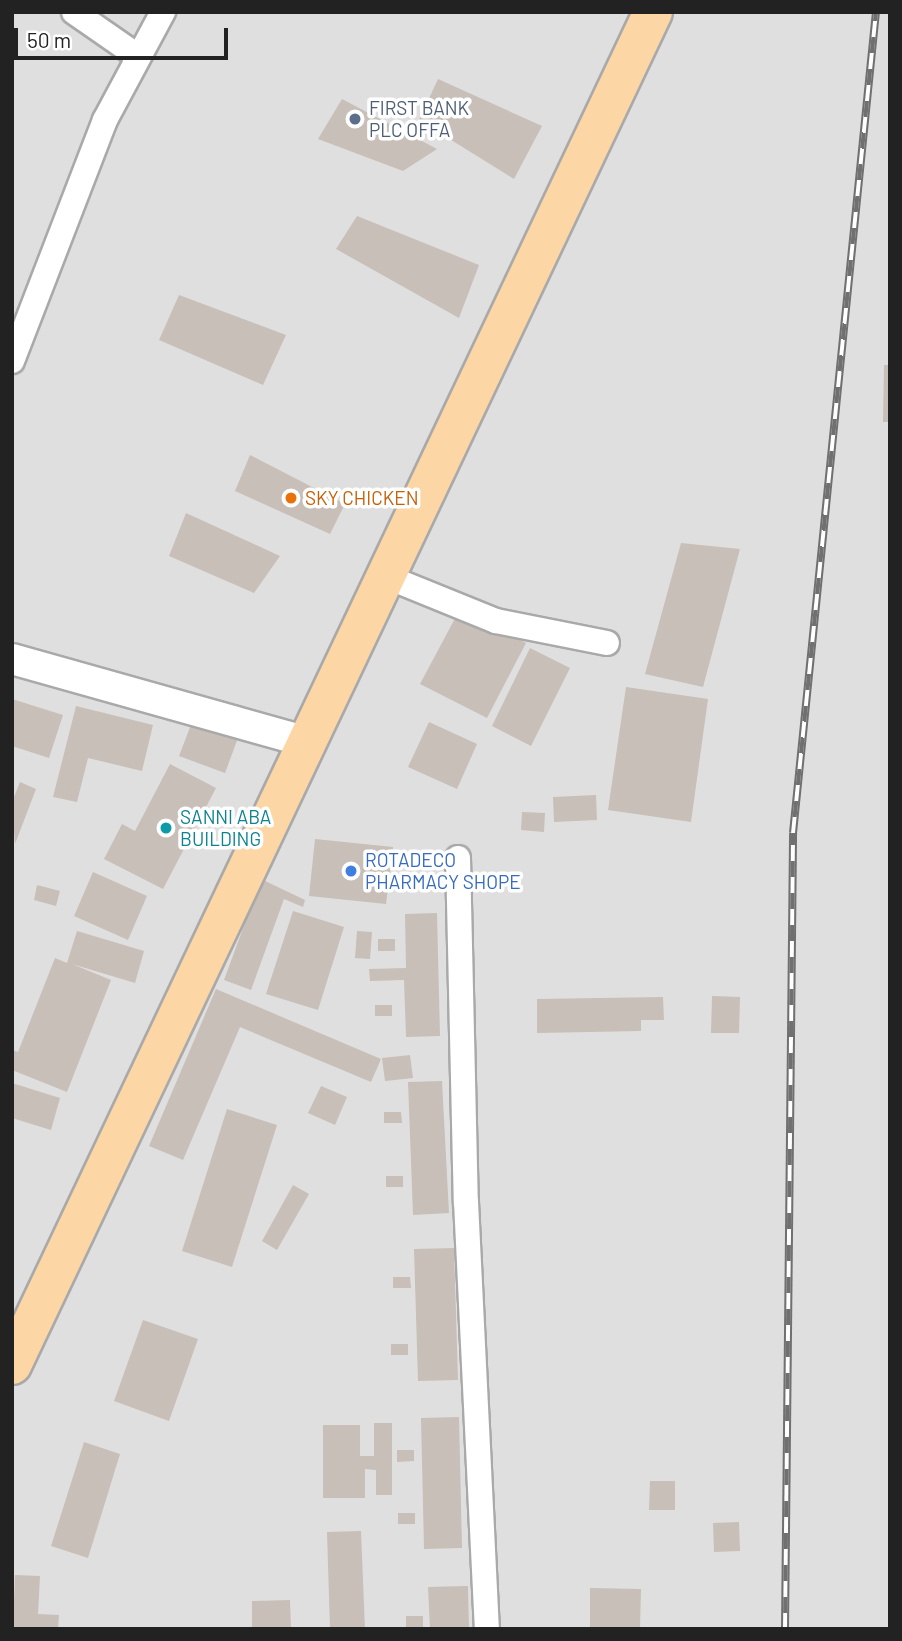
<!DOCTYPE html>
<style>
body{margin:0}
#map{position:relative;width:902px;height:1641px;overflow:hidden;background:#f2efe9;font-family:Barlow,sans-serif}
div>[style]{position:absolute}
.residential>*{inset:0;background:#e0dfdf}
.building>*{inset:0;background:#c7bfb8}
.roads{filter:drop-shadow(2px 0 #a9a9a9) drop-shadow(-2px 0 #a9a9a9) drop-shadow(0 2px #a9a9a9) drop-shadow(0 -2px #a9a9a9)}
.minor>*{height:24px;margin:-12px;padding:0 12px;transform-origin:12px;border-radius:12px;background:#fff}
.tertiary>*{height:30px;margin:-15px;padding:0 15px;transform-origin:15px;border-radius:15px;background:#fff}
.primary>*{height:38px;margin:-19px;padding:0 19px;transform-origin:19px;border-radius:19px;background:#fcd6a4}
.rail>*{height:8px;margin-top:-4px;transform-origin:0;background:repeating-linear-gradient(90deg,#fff 0 16px,#707070 0 32px);box-sizing:border-box;border-block:2px solid #707070}
.dots>*{width:19px;height:19px;translate:-50% -50%;box-sizing:border-box;border:4px solid #fff;border-radius:50%}
span{translate:-50% -50%;white-space:nowrap;text-align:center;line-height:1.15;-webkit-text-stroke:7px #fff;paint-order:stroke}
.service-label{font-size:19px;color:#4e5e75}
.left{translate:0 -50%;text-align:left}
.food-label{font-size:19px;color:#c56008}
.culture-label{font-size:19px;color:#0d838f}
.shop-label{font-size:19px;color:#366cbe}
.frame{position:absolute;inset:0;border:14px solid #222;pointer-events:none}
.scale{position:absolute;left:14px;top:28px;width:214px;height:32px;box-sizing:border-box;border:4px solid #222;border-top:0;padding-left:9px;font-size:21px;line-height:24px;white-space:nowrap;color:#222;-webkit-text-stroke:5px #fff;paint-order:stroke}
</style>
<div id="map">
<div class="residential">
<div style="clip-path:polygon(12px 12px,890px 12px,890px 1629px,12px 1629px)"></div>
</div>
<div class="building">
<div style="clip-path:polygon(438px 79px,542px 126px,514px 179px,419px 120px)"></div>
<div style="clip-path:polygon(342px 99px,437px 149px,403px 171px,318px 139px)"></div>
<div style="clip-path:polygon(357px 216px,479px 265px,459px 318px,336px 249px)"></div>
<div style="clip-path:polygon(179px 295px,286px 335px,263px 385px,159px 340px)"></div>
<div style="clip-path:polygon(884px 365px,890px 365px,890px 422px,883px 422px)"></div>
<div style="clip-path:polygon(250px 455px,345px 504px,330px 534px,235px 491px)"></div>
<div style="clip-path:polygon(186px 513px,280px 556px,254px 593px,169px 556px)"></div>
<div style="clip-path:polygon(681px 543px,740px 549px,703px 687px,645px 674px)"></div>
<div style="clip-path:polygon(460px 609px,526px 643px,487px 718px,420px 684px)"></div>
<div style="clip-path:polygon(530px 648px,570px 668px,531px 746px,492px 726px)"></div>
<div style="clip-path:polygon(626px 687px,708px 699px,691px 822px,608px 810px)"></div>
<div style="clip-path:polygon(12px 699px,63px 715px,49px 758px,12px 746px)"></div>
<div style="clip-path:polygon(76px 706px,153px 725px,142px 771px,88px 758px,77px 802px,53px 797px)"></div>
<div style="clip-path:polygon(192px 722px,238px 738px,225px 773px,179px 756px)"></div>
<div style="clip-path:polygon(429px 722px,477px 744px,457px 789px,408px 767px)"></div>
<div style="clip-path:polygon(170px 764px,216px 788px,163px 889px,104px 859px,122px 824px,135px 831px)"></div>
<div style="clip-path:polygon(20px 782px,36px 789px,15px 844px,12px 802px)"></div>
<div style="clip-path:polygon(596px 795px,597px 820px,554px 822px,553px 797px)"></div>
<div style="clip-path:polygon(522px 812px,545px 813px,544px 832px,521px 830px)"></div>
<div style="clip-path:polygon(315px 839px,393px 847px,386px 904px,309px 896px)"></div>
<div style="clip-path:polygon(93px 872px,147px 896px,128px 940px,74px 916px)"></div>
<div style="clip-path:polygon(261px 879px,305px 900px,303px 907px,284px 899px,251px 990px,224px 980px)"></div>
<div style="clip-path:polygon(37px 885px,60px 891px,56px 906px,34px 900px)"></div>
<div style="clip-path:polygon(293px 911px,344px 927px,318px 1010px,266px 994px)"></div>
<div style="clip-path:polygon(437px 913px,440px 1036px,406px 1037px,404px 980px,370px 981px,369px 969px,406px 968px,405px 914px)"></div>
<div style="clip-path:polygon(77px 931px,144px 951px,135px 983px,72px 964px,111px 980px,67px 1092px,12px 1070px,12px 1050px,18px 1052px,55px 958px,67px 963px)"></div>
<div style="clip-path:polygon(357px 931px,372px 932px,370px 959px,355px 958px)"></div>
<div style="clip-path:polygon(378px 939px,395px 939px,395px 951px,378px 951px)"></div>
<div style="clip-path:polygon(216px 989px,381px 1059px,371px 1082px,240px 1027px,183px 1160px,149px 1146px)"></div>
<div style="clip-path:polygon(712px 996px,740px 997px,739px 1033px,711px 1033px)"></div>
<div style="clip-path:polygon(663px 997px,664px 1020px,641px 1020px,641px 1031px,537px 1033px,537px 999px)"></div>
<div style="clip-path:polygon(375px 1005px,392px 1005px,392px 1016px,375px 1016px)"></div>
<div style="clip-path:polygon(410px 1055px,413px 1078px,385px 1081px,382px 1058px)"></div>
<div style="clip-path:polygon(442px 1081px,449px 1213px,413px 1215px,408px 1082px)"></div>
<div style="clip-path:polygon(12px 1083px,60px 1098px,51px 1130px,12px 1118px)"></div>
<div style="clip-path:polygon(321px 1086px,347px 1097px,335px 1125px,308px 1113px)"></div>
<div style="clip-path:polygon(227px 1109px,277px 1125px,232px 1267px,182px 1251px)"></div>
<div style="clip-path:polygon(384px 1112px,401px 1112px,402px 1123px,384px 1123px)"></div>
<div style="clip-path:polygon(386px 1176px,403px 1176px,403px 1187px,386px 1187px)"></div>
<div style="clip-path:polygon(293px 1185px,309px 1194px,277px 1250px,262px 1241px)"></div>
<div style="clip-path:polygon(454px 1248px,458px 1380px,418px 1381px,414px 1249px)"></div>
<div style="clip-path:polygon(393px 1277px,410px 1277px,411px 1288px,393px 1288px)"></div>
<div style="clip-path:polygon(143px 1320px,198px 1339px,169px 1421px,114px 1401px)"></div>
<div style="clip-path:polygon(391px 1344px,408px 1344px,408px 1355px,391px 1355px)"></div>
<div style="clip-path:polygon(459px 1417px,462px 1548px,424px 1549px,421px 1418px)"></div>
<div style="clip-path:polygon(374px 1423px,392px 1423px,392px 1495px,376px 1495px,376px 1470px,365px 1469px,365px 1498px,323px 1498px,323px 1425px,360px 1425px,360px 1456px,374px 1456px)"></div>
<div style="clip-path:polygon(84px 1442px,120px 1454px,88px 1558px,51px 1546px)"></div>
<div style="clip-path:polygon(397px 1450px,414px 1450px,414px 1461px,397px 1462px)"></div>
<div style="clip-path:polygon(650px 1481px,675px 1481px,675px 1510px,649px 1510px)"></div>
<div style="clip-path:polygon(398px 1513px,415px 1513px,415px 1524px,398px 1524px)"></div>
<div style="clip-path:polygon(739px 1522px,740px 1551px,714px 1552px,713px 1523px)"></div>
<div style="clip-path:polygon(361px 1531px,365px 1629px,330px 1629px,327px 1532px)"></div>
<div style="clip-path:polygon(15px 1575px,40px 1576px,38px 1614px,59px 1615px,58px 1629px,13px 1629px)"></div>
<div style="clip-path:polygon(468px 1586px,469px 1629px,430px 1629px,428px 1587px)"></div>
<div style="clip-path:polygon(590px 1588px,641px 1589px,640px 1629px,590px 1629px)"></div>
<div style="clip-path:polygon(290px 1600px,291px 1629px,252px 1629px,252px 1601px)"></div>
<div style="clip-path:polygon(406px 1616px,423px 1616px,423px 1627px,406px 1627px)"></div>
</div>
<div class="roads">
<div class="minor">
<div style="left:74px;top:12px;width:75px;rotate:34.7deg"></div>
<div style="left:12px;top:361px;width:258px;rotate:-68.9deg"></div>
<div style="left:105px;top:120px;width:123px;rotate:-61.8deg"></div>
<div style="left:385px;top:576px;width:120px;rotate:22.1deg"></div>
<div style="left:496px;top:621px;width:113px;rotate:11.2deg"></div>
<div style="left:458px;top:858px;width:344px;rotate:88.7deg"></div>
<div style="left:466px;top:1202px;width:428px;rotate:87.2deg"></div>
</div>
<div class="tertiary">
<div style="left:12px;top:659px;width:303px;rotate:15.7deg"></div>
</div>
<div class="primary">
<div style="left:12px;top:1365px;width:1497px;rotate:-64.65deg"></div>
</div>
</div>
<div class="rail">
<div style="left:785px;top:1629px;width:796px;rotate:-89.42deg"></div>
<div style="left:793px;top:833px;width:825px;rotate:-84.23deg"></div>
</div>
<div class="dots">
<div style="left:355px;top:119px;background:#5c6f8a"></div>
<div style="left:291px;top:498px;background:#e8710a"></div>
<div style="left:166px;top:828px;background:#0f9aa8"></div>
<div style="left:351px;top:871px;background:#3f7fe0"></div>
</div>
<div class="service-label">
<span class="left" style="left:369px;top:119px">FIRST BANK<br>PLC OFFA</span>
</div>
<div class="food-label">
<span class="left" style="left:305px;top:498px">SKY CHICKEN</span>
</div>
<div class="culture-label">
<span class="left" style="left:180px;top:828px">SANNI ABA<br>BUILDING</span>
</div>
<div class="shop-label">
<span class="left" style="left:365px;top:871px">ROTADECO<br>PHARMACY SHOPE</span>
</div>
<div class="frame"></div>
<div class="scale">50 m</div>
</div>
